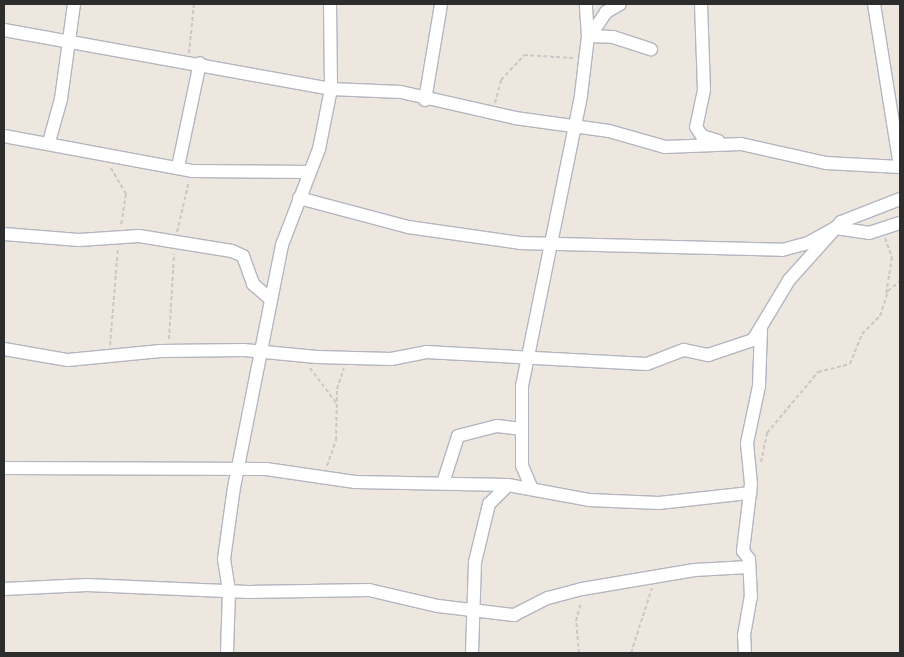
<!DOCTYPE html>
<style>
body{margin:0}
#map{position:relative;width:904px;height:657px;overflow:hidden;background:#eee7df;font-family:"Nunito Sans",sans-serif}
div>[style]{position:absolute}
.path>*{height:2px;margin-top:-1px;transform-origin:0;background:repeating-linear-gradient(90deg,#c8c8c8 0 4px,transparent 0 6.5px)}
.roads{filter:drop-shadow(1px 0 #b3b6c0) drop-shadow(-1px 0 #b3b6c0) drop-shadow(0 1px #b3b6c0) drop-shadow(0 -1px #b3b6c0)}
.minor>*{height:12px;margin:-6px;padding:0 6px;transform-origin:6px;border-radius:6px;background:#fff}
span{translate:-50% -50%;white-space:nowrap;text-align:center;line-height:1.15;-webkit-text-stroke:4px #fff;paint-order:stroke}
.frame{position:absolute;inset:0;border:5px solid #2d2d2d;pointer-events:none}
</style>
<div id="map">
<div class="path">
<div style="left:189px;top:53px;width:49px;rotate:-84.2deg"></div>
<div style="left:495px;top:103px;width:24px;rotate:-75deg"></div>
<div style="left:501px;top:80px;width:34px;rotate:-47deg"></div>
<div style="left:524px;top:55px;width:49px;rotate:3.5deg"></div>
<div style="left:111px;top:168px;width:30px;rotate:60deg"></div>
<div style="left:126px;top:194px;width:32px;rotate:99deg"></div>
<div style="left:177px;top:232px;width:52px;rotate:-76.8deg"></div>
<div style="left:885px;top:238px;width:20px;rotate:70deg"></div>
<div style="left:892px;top:257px;width:37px;rotate:99deg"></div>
<div style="left:169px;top:339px;width:85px;rotate:-86.6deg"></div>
<div style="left:110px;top:345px;width:97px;rotate:-85.3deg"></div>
<div style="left:310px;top:368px;width:45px;rotate:53.1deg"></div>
<div style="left:761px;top:462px;width:30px;rotate:-78deg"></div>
<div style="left:767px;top:433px;width:80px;rotate:-50.1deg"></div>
<div style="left:818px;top:372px;width:33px;rotate:-14deg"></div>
<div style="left:850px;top:364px;width:32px;rotate:-68deg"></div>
<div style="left:862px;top:334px;width:25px;rotate:-45deg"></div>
<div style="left:880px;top:316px;width:26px;rotate:-72deg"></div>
<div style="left:888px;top:291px;width:16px;rotate:-40deg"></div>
<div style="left:327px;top:466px;width:28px;rotate:-71deg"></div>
<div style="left:336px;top:440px;width:51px;rotate:-88.9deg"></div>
<div style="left:337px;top:389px;width:22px;rotate:-72deg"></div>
<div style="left:579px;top:653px;width:32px;rotate:-95deg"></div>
<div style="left:576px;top:621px;width:20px;rotate:-75deg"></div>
<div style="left:631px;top:653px;width:68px;rotate:-72.1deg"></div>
</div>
<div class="roads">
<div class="minor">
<div style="left:330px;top:4px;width:85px;rotate:89.3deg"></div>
<div style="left:331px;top:89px;width:70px;rotate:2.5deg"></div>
<div style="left:401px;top:92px;width:117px;rotate:12.8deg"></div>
<div style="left:515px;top:118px;width:95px;rotate:7.9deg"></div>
<div style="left:609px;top:131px;width:58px;rotate:15.9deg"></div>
<div style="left:665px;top:147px;width:76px;rotate:-2.3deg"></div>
<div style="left:741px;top:144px;width:87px;rotate:12.6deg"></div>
<div style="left:826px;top:163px;width:74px;rotate:3.1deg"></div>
<div style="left:701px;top:4px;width:86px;rotate:88deg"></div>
<div style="left:704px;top:90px;width:38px;rotate:102deg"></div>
<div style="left:696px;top:127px;width:11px;rotate:56deg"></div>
<div style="left:702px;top:136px;width:17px;rotate:17deg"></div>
<div style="left:874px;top:4px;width:164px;rotate:80.9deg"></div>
<div style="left:4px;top:30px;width:332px;rotate:10.2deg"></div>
<div style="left:331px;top:89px;width:61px;rotate:101.3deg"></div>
<div style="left:319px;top:149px;width:103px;rotate:111.1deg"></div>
<div style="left:282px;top:245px;width:247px;rotate:101.2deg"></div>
<div style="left:234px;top:487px;width:73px;rotate:97.9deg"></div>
<div style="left:224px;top:559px;width:33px;rotate:81deg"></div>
<div style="left:229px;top:592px;width:61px;rotate:91.9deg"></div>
<div style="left:588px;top:36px;width:25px;rotate:2deg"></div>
<div style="left:613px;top:37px;width:40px;rotate:18deg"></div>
<div style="left:590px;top:36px;width:29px;rotate:-56deg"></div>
<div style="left:606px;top:12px;width:16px;rotate:-30deg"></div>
<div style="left:425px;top:100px;width:97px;rotate:-80.5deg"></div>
<div style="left:4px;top:136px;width:191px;rotate:10.5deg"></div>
<div style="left:192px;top:171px;width:118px;rotate:0.5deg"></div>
<div style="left:49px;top:142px;width:45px;rotate:-74.4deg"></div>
<div style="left:61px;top:99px;width:96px;rotate:-82.2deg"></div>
<div style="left:178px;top:167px;width:106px;rotate:-78.1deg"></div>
<div style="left:299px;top:198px;width:113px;rotate:14.9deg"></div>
<div style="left:408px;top:227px;width:113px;rotate:8.1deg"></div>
<div style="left:520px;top:243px;width:262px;rotate:1.5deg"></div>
<div style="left:782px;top:250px;width:27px;rotate:-15deg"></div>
<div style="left:808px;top:243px;width:31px;rotate:-29deg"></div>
<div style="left:835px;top:228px;width:34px;rotate:8deg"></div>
<div style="left:869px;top:233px;width:33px;rotate:-18deg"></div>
<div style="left:4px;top:234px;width:75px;rotate:4.6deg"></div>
<div style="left:79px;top:240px;width:60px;rotate:-3.8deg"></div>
<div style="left:139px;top:236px;width:94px;rotate:9.2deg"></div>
<div style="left:232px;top:251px;width:12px;rotate:24deg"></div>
<div style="left:243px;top:256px;width:30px;rotate:70deg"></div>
<div style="left:253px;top:284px;width:23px;rotate:41deg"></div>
<div style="left:4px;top:349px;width:65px;rotate:9.8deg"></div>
<div style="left:68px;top:360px;width:93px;rotate:-5.5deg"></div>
<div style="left:161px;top:351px;width:83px;rotate:-0.7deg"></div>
<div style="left:244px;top:350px;width:73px;rotate:5.5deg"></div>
<div style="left:317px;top:357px;width:74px;rotate:1.5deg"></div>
<div style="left:391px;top:359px;width:36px;rotate:-11deg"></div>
<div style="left:426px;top:352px;width:221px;rotate:3.1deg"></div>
<div style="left:647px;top:364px;width:40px;rotate:-21deg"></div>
<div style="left:684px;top:350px;width:25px;rotate:12deg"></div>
<div style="left:708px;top:355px;width:47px;rotate:-18.4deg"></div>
<div style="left:753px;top:340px;width:70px;rotate:-59deg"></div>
<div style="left:789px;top:280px;width:78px;rotate:-48.1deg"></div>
<div style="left:841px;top:222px;width:63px;rotate:-21.3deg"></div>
<div style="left:4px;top:468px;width:262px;rotate:0.2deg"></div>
<div style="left:266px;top:469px;width:90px;rotate:8.3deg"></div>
<div style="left:355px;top:482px;width:153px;rotate:1.1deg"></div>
<div style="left:508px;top:485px;width:82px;rotate:10.5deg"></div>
<div style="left:589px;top:500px;width:70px;rotate:2.5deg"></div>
<div style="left:659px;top:503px;width:92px;rotate:-6.3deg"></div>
<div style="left:443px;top:483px;width:49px;rotate:-72.3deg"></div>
<div style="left:458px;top:436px;width:40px;rotate:-14.4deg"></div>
<div style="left:497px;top:426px;width:25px;rotate:7deg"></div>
<div style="left:532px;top:489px;width:25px;rotate:-113deg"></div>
<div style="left:522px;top:466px;width:80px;rotate:-90deg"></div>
<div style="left:522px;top:386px;width:297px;rotate:-78.5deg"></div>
<div style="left:581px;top:95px;width:59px;rotate:-83.2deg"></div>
<div style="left:588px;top:36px;width:32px;rotate:-94deg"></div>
<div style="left:4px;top:589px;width:83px;rotate:-2.8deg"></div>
<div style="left:87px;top:585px;width:161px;rotate:2.5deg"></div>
<div style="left:248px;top:592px;width:121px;rotate:-0.9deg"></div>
<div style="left:369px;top:590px;width:71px;rotate:13.1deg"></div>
<div style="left:438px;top:606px;width:77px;rotate:6.8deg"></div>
<div style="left:514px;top:615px;width:38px;rotate:-27deg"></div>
<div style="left:548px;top:598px;width:35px;rotate:-15deg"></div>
<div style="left:582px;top:589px;width:114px;rotate:-9.6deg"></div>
<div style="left:694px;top:570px;width:55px;rotate:-3.1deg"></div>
<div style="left:472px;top:653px;width:91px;rotate:-88.1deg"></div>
<div style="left:475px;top:562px;width:60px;rotate:-76.4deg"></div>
<div style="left:489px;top:504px;width:27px;rotate:-45deg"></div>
<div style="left:745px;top:653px;width:18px;rotate:-93deg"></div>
<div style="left:744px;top:635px;width:39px;rotate:-80deg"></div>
<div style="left:751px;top:597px;width:38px;rotate:-93deg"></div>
<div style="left:749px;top:559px;width:10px;rotate:-127deg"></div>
<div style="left:743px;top:551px;width:67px;rotate:-83.2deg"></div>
<div style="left:751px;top:484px;width:41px;rotate:-95.6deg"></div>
<div style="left:747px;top:443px;width:58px;rotate:-78.1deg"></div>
<div style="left:759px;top:386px;width:56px;rotate:-88deg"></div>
</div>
</div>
<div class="frame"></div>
</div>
